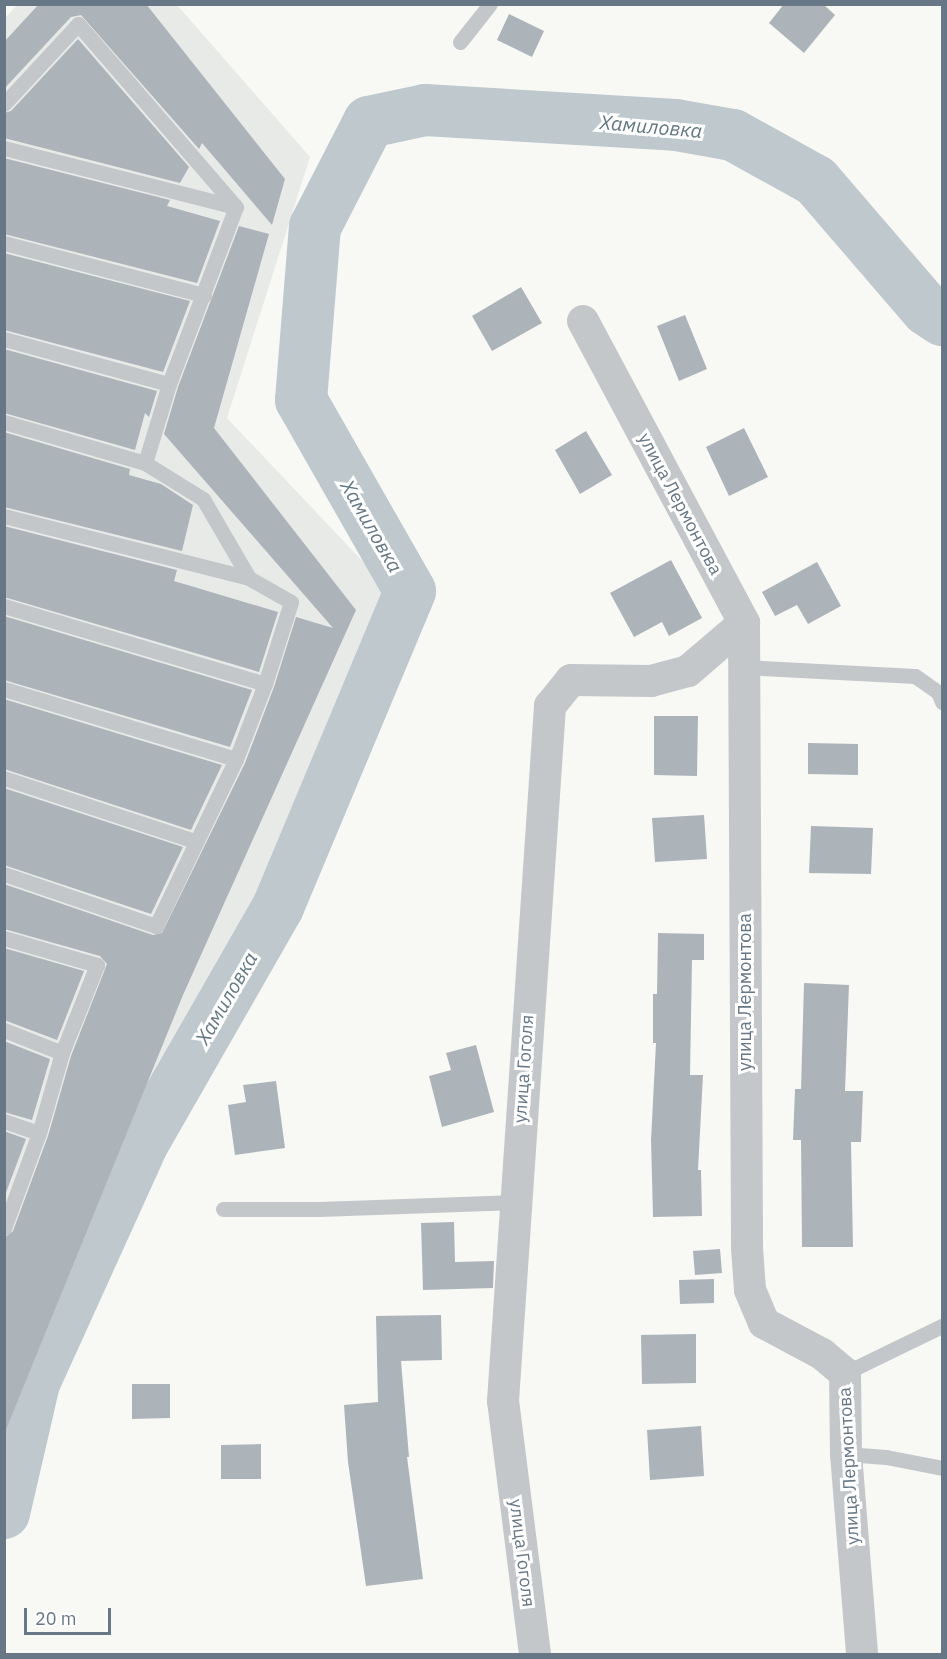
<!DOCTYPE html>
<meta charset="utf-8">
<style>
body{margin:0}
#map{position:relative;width:947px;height:1659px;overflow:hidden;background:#f8f8f5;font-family:"IBM Plex Sans",sans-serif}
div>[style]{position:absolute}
.built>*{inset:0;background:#e8eae8}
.river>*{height:52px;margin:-26px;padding:0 26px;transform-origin:26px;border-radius:26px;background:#bec8cd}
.building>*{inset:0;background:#acb4ba}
.service>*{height:15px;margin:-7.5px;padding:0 7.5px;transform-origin:7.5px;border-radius:7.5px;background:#c3c7ca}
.minor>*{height:32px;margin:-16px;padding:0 16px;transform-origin:16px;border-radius:16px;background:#c3c7ca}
span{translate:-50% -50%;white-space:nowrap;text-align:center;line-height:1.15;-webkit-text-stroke:6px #fff;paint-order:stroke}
.street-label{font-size:18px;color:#677786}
.water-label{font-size:20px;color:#637882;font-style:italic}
.frame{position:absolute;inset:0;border:6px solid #677786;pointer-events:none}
.scale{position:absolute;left:24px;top:1608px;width:87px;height:27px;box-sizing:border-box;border:3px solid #677786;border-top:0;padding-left:8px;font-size:18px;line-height:21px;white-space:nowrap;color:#677786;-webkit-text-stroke:4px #fff;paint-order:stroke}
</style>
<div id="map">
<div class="built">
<div style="clip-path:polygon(17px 5px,177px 5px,310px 157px,227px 418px,387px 587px,218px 986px,176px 1056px,11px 1434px,5px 1462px,5px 18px)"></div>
</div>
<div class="river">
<div style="left:4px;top:1513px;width:133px;rotate:-77deg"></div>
<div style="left:34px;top:1383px;width:266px;rotate:-65.6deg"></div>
<div style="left:144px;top:1141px;width:270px;rotate:-60.2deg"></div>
<div style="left:278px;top:907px;width:342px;rotate:-67.3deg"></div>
<div style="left:410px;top:591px;width:220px;rotate:-119.7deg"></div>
<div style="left:301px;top:400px;width:174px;rotate:-85.4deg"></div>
<div style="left:315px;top:227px;width:118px;rotate:-62.8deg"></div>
<div style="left:369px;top:122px;width:57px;rotate:-12.1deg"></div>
<div style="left:425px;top:110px;width:251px;rotate:3.4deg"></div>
<div style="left:676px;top:125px;width:58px;rotate:10deg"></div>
<div style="left:733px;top:135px;width:95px;rotate:29deg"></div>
<div style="left:816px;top:181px;width:170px;rotate:49.3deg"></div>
<div style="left:927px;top:310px;width:18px;rotate:34deg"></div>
</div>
<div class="building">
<div style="clip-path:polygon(39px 4px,146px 4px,285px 179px,272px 225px,202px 143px,199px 149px,81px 15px,71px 17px,4px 89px,4px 42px)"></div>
<div style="clip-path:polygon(784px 4px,823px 4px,835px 15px,804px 53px,769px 23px)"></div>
<div style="clip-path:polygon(509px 14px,544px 31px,532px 57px,497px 40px)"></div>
<div style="clip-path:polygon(78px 39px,189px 167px,180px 183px,4px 138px,4px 113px,11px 111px)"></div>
<div style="clip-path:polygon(4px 158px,170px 200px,167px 206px,220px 221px,197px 283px,4px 234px)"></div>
<div style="clip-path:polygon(239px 226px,269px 234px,214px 428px,356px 610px,183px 995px,5px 1432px,4px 1238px,13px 1231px,48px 1136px,71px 1056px,107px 964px,100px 956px,4px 929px,4px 884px,153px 935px,162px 933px,245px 763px,274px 687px,296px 617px,333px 628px,164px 434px,178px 387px)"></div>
<div style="clip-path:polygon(4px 253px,190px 301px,163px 372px,4px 330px)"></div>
<div style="clip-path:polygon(521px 287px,542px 323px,492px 351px,472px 316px)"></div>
<div style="clip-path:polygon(685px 315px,707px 369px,679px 381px,657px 326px)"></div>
<div style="clip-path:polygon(4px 349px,157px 391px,149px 417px,145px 413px,135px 450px,4px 413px)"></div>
<div style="clip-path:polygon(744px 428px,768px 477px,729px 496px,706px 447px)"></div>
<div style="clip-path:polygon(586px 431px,612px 475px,580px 494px,555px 450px)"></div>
<div style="clip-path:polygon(4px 432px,130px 469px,129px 475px,161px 484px,193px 505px,182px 551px,4px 507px)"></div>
<div style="clip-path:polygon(4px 526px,177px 570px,174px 581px,278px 612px,259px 672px,4px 597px)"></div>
<div style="clip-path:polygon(671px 560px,702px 618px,669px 636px,662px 622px,634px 637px,610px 593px)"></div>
<div style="clip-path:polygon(817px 562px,841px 606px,808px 624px,797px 605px,775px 616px,762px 592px)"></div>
<div style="clip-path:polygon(4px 616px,252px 690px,230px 747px,4px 680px)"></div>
<div style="clip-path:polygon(4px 699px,222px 765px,191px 830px,4px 769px)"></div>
<div style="clip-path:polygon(654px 716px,698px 716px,697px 776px,654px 775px)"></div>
<div style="clip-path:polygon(808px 743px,858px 744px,858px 775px,808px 774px)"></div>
<div style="clip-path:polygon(4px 788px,183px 847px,151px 914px,4px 865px)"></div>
<div style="clip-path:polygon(704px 815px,707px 859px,655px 862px,652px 818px)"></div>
<div style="clip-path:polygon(811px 826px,873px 828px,871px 874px,809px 873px)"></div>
<div style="clip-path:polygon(658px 933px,704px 934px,704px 960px,692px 960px,690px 1075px,703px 1075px,698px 1170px,701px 1170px,702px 1216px,653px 1217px,651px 1140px,656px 1043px,653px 1043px,653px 994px,657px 994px)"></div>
<div style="clip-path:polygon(4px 948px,84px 971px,57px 1040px,4px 1020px)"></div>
<div style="clip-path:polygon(804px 983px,849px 985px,845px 1091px,863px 1091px,861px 1142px,851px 1142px,853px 1247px,802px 1247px,801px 1140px,793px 1140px,795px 1089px,801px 1089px)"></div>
<div style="clip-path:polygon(4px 1041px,50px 1059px,32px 1120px,4px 1112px)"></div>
<div style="clip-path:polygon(476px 1045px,494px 1112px,442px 1127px,429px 1076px,451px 1070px,446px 1053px)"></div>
<div style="clip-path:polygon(276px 1081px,285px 1148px,235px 1155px,228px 1105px,246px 1102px,243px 1085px)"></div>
<div style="clip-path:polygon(4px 1131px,26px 1139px,4px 1198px)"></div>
<div style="clip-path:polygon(454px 1222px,455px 1262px,494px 1261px,493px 1288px,423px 1290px,421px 1223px)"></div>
<div style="clip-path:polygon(720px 1249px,722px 1273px,695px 1275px,693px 1251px)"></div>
<div style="clip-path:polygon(714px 1279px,714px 1303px,680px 1304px,679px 1280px)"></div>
<div style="clip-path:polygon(441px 1315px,442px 1360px,401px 1361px,409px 1457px,407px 1457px,423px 1579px,366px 1586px,348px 1462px,344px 1405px,378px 1402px,376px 1316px)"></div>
<div style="clip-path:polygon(696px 1334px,696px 1383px,642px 1384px,641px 1335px)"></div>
<div style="clip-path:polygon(132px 1384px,170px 1384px,170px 1418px,132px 1419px)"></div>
<div style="clip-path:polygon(701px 1426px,704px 1476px,650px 1480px,647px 1430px)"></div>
<div style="clip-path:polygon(261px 1444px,261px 1479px,221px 1479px,221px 1445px)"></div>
</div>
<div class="service">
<div style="left:460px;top:42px;width:48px;rotate:-51.7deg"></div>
<div style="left:4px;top:104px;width:109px;rotate:-47.2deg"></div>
<div style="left:78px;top:24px;width:242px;rotate:49.2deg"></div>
<div style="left:4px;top:148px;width:239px;rotate:14.3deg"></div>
<div style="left:4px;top:243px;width:207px;rotate:14.6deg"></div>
<div style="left:4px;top:339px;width:171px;rotate:15.3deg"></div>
<div style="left:4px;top:422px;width:147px;rotate:16.2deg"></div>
<div style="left:4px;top:516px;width:253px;rotate:14.2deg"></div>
<div style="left:4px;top:606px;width:272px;rotate:16.6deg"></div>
<div style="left:743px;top:667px;width:172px;rotate:3deg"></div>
<div style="left:915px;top:676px;width:28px;rotate:35deg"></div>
<div style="left:938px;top:692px;width:11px;rotate:68deg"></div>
<div style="left:4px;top:689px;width:242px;rotate:16.8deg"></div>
<div style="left:4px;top:778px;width:201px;rotate:18.3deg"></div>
<div style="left:4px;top:874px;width:161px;rotate:18.9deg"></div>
<div style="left:156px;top:926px;width:185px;rotate:-64.4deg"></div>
<div style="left:236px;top:759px;width:80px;rotate:-68.9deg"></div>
<div style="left:265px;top:684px;width:86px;rotate:-72.4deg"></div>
<div style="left:291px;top:602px;width:48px;rotate:-150.3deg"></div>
<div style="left:249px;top:578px;width:91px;rotate:-120.2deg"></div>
<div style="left:203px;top:499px;width:68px;rotate:-148.2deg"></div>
<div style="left:145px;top:463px;width:83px;rotate:-73.1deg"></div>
<div style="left:169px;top:384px;width:189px;rotate:-69.3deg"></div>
<div style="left:4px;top:938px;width:97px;rotate:16.2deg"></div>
<div style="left:97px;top:965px;width:95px;rotate:111.7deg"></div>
<div style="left:62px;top:1053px;width:83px;rotate:106deg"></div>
<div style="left:39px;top:1133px;width:101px;rotate:110.2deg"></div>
<div style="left:4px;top:1030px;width:62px;rotate:21.6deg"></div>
<div style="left:4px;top:1121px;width:37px;rotate:19deg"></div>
<div style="left:223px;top:1209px;width:96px"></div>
<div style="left:319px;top:1209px;width:196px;rotate:-2deg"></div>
<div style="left:845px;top:1373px;width:108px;rotate:-25.9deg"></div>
<div style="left:846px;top:1454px;width:40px;rotate:4.3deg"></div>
<div style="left:886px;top:1457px;width:57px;rotate:11.1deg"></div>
</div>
<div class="minor">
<div style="left:583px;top:321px;width:342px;rotate:61.9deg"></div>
<div style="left:744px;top:623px;width:625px;rotate:89.72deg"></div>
<div style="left:747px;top:1248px;width:42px;rotate:85.9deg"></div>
<div style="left:750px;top:1290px;width:36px;rotate:67deg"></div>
<div style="left:764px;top:1323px;width:66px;rotate:28.1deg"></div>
<div style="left:822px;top:1354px;width:30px;rotate:40deg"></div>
<div style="left:845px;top:1373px;width:81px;rotate:89.3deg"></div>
<div style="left:846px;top:1454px;width:201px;rotate:85.4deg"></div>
<div style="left:535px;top:1654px;width:255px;rotate:-97.2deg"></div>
<div style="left:503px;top:1401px;width:697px;rotate:-86.13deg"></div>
<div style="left:550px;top:706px;width:33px;rotate:-51deg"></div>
<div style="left:571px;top:680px;width:80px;rotate:0.7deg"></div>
<div style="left:651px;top:681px;width:38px;rotate:-15deg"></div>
<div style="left:688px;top:671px;width:74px;rotate:-40.6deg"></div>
</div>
<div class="street-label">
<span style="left:680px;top:504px;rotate:62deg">улица Лермонтова</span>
<span style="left:745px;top:992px;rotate:-90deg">улица Лермонтова</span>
<span style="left:524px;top:1069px;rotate:-86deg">улица Гоголя</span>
<span style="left:849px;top:1466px;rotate:-93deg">улица Лермонтова</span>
<span style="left:522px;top:1553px;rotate:83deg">улица Гоголя</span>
</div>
<div class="water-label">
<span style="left:651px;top:126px;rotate:5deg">Хамиловка</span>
<span style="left:372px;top:526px;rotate:60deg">Хамиловка</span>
<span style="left:226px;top:998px;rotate:-60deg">Хамиловка</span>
</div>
<div class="frame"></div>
<div class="scale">20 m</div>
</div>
